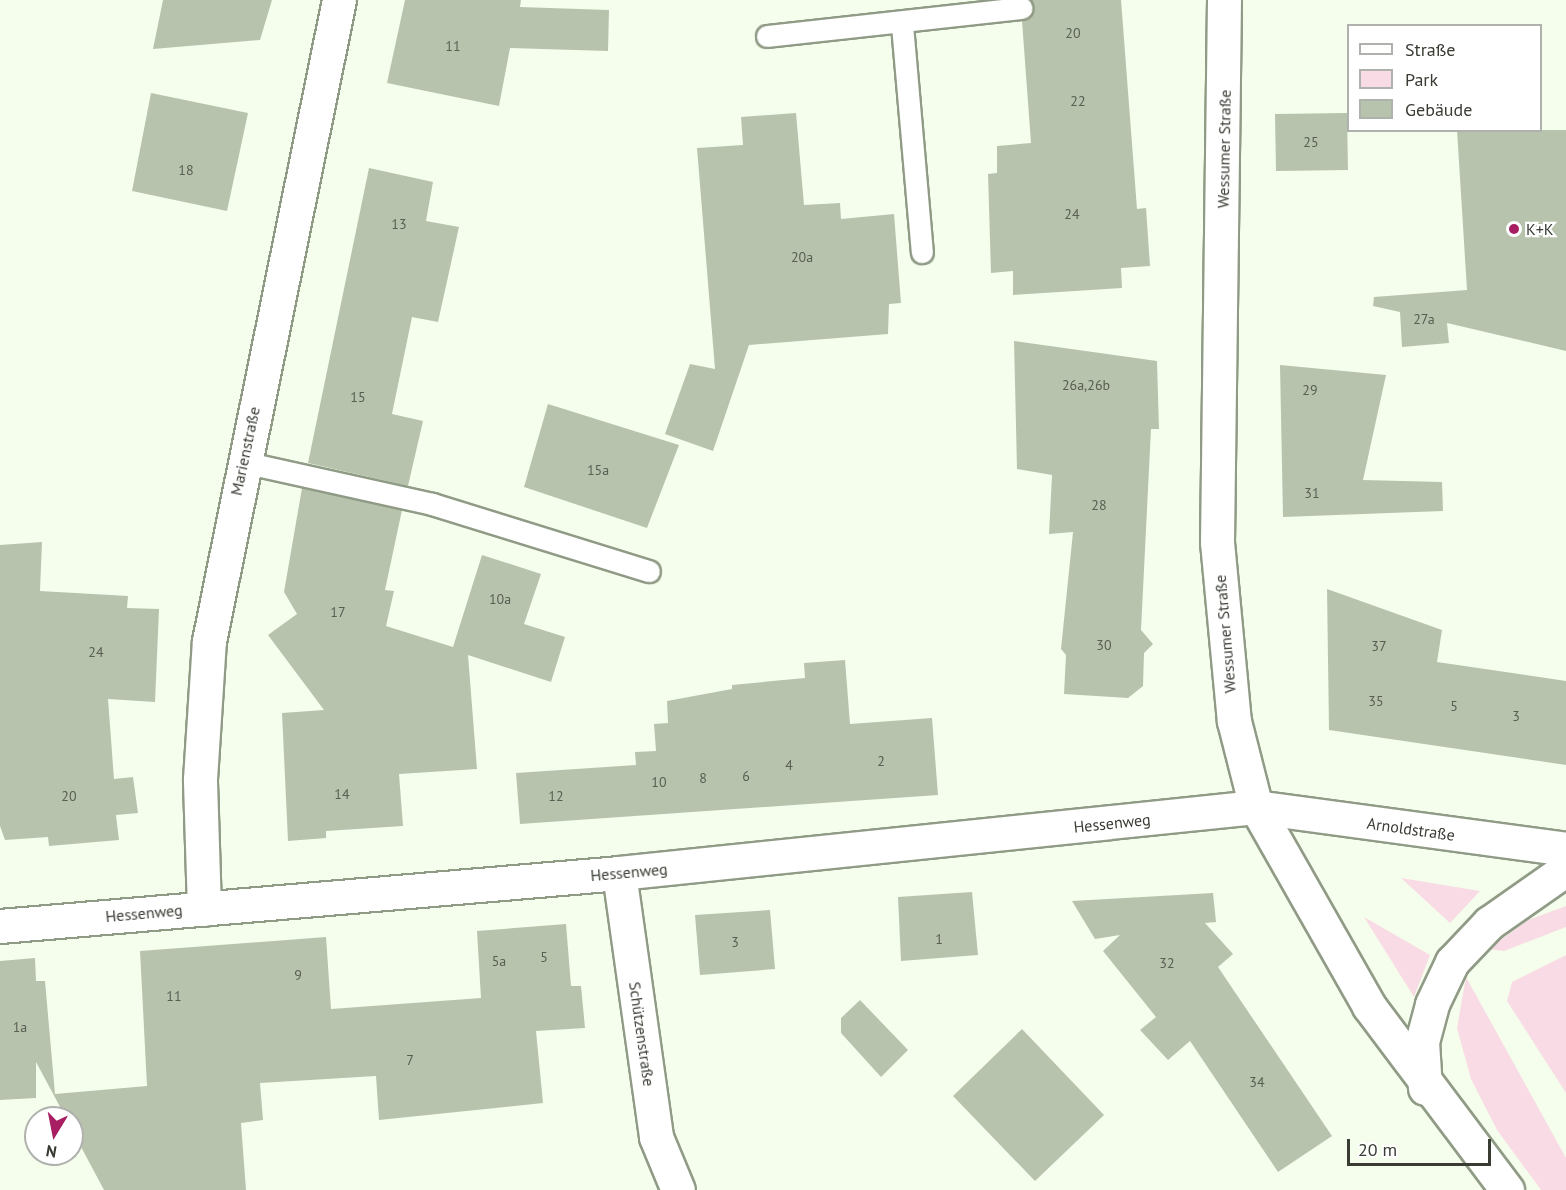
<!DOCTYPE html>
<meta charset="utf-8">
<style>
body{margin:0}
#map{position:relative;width:1566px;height:1190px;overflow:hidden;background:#f5feec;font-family:"PT Sans",sans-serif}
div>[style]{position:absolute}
.green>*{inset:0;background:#f8dbe4}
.building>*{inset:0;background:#b8c3ad}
.roads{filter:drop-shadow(2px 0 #909b86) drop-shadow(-2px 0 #909b86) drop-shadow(0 2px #909b86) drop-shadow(0 -2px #909b86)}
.service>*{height:21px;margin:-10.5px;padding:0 10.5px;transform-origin:10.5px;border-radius:10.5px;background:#fff}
.minor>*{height:33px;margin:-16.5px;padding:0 16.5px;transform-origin:16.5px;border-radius:16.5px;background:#fff}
.tertiary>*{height:33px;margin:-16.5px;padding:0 16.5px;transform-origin:16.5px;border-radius:16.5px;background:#fff}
.dots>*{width:16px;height:16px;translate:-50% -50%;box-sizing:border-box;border:3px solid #fff;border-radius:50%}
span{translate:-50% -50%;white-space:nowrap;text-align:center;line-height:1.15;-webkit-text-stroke:4.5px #fff;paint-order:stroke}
.number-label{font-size:14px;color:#585e52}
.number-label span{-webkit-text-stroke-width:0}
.street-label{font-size:16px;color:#383c33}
.poi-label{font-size:16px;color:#383c33}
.left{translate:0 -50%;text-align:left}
.legend{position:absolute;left:1347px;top:24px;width:195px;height:108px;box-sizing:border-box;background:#fff;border:2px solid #afb1ad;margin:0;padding:8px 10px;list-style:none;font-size:18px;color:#383c33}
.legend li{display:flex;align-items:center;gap:12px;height:30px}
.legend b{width:30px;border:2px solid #afb1ad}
.north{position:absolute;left:24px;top:1106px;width:60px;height:60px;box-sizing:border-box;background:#fff;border:2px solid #afb1ad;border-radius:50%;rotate:190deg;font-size:16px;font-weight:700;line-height:24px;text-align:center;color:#383c33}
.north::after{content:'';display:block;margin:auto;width:21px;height:27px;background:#a81e62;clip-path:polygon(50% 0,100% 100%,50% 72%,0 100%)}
.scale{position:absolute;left:1347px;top:1139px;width:144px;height:27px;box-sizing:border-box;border:3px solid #383c33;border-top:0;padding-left:8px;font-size:18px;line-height:21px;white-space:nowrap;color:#383c33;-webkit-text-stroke:4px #fff;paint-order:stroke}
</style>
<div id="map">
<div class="green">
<div style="clip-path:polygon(1401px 878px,1480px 891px,1450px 923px)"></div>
<div style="clip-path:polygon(1566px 906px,1566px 927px,1504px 951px,1488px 949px,1528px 920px)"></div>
<div style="clip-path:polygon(1364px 917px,1430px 955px,1414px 997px)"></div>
<div style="clip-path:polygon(1566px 955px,1566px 1093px,1507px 1001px,1512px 982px)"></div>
<div style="clip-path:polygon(1466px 977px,1566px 1158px,1566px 1190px,1541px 1190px,1497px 1130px,1471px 1079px,1457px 1028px)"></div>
</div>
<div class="building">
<div style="clip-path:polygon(163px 0,272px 0,260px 40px,153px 49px)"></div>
<div style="clip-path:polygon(405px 0,521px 0,520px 7px,609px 10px,608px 51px,510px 48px,499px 106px,387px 83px)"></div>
<div style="clip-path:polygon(1031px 0,1121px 0,1137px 209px,1146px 208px,1150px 266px,1121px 268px,1122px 288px,1013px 295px,1013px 271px,991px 273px,988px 174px,997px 173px,997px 146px,1031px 143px,1022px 21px,1033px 13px)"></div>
<div style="clip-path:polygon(151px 93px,248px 113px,227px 211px,132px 191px)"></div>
<div style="clip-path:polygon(796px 113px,804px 205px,840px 203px,841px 219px,894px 214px,901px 303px,889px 304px,888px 334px,749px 345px,713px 451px,665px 434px,690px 364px,715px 369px,697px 148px,743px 145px,741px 117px)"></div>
<div style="clip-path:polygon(1347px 113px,1348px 170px,1276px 171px,1275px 114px)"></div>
<div style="clip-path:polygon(1457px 130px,1566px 130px,1566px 351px,1447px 323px,1449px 343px,1402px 347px,1400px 312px,1373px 306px,1374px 297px,1467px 290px)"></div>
<div style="clip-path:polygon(369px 168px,433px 182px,426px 221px,459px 227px,438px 322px,412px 317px,392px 414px,423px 421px,408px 486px,308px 463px)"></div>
<div style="clip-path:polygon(1014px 341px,1157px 361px,1159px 429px,1151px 429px,1141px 630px,1153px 644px,1144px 653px,1143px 686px,1128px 698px,1064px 694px,1066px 655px,1061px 649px,1073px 532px,1049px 534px,1052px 475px,1017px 469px)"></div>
<div style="clip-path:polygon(1280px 365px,1386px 375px,1363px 480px,1442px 482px,1443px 511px,1283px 517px)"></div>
<div style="clip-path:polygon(548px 404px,679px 445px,647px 528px,524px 487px)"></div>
<div style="clip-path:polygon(302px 488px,402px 510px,385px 590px,394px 591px,386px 626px,453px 647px,482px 555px,541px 574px,524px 624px,565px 637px,551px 682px,468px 655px,477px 769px,399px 774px,403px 826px,326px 831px,326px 838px,288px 841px,282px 713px,324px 710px,268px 635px,297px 614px,284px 592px)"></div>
<div style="clip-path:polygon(42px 542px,40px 591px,128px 596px,127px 608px,159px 609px,155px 702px,108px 699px,114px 779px,133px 777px,138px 813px,116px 815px,119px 840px,49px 846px,48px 837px,5px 840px,0 826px,0 545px)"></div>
<div style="clip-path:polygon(1327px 589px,1442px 630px,1437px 662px,1566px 681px,1566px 765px,1329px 730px)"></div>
<div style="clip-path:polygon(845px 660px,850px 724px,932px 718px,938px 795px,520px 824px,516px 773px,636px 765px,635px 752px,656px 751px,654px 724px,668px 723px,667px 701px,732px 689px,732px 685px,805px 678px,804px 663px)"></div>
<div style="clip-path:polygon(972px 892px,978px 955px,901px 961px,898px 897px)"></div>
<div style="clip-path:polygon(1213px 893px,1216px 922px,1205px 923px,1233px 954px,1218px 967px,1332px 1136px,1278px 1172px,1190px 1041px,1168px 1060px,1140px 1030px,1156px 1017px,1103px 951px,1120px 935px,1095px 939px,1072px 901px)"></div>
<div style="clip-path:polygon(770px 910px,775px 969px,700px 975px,695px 915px)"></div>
<div style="clip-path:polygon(566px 924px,571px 986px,581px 986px,585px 1028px,536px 1031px,543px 1103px,379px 1120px,376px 1076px,260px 1083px,263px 1120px,241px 1123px,246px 1190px,104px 1190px,72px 1130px,72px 1118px,66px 1118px,36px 1062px,36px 1098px,0 1100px,0 961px,35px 958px,36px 981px,45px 981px,55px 1094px,147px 1086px,140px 951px,326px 937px,331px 1009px,481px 998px,477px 931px)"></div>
<div style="clip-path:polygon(860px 1000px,908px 1050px,881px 1077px,841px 1033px,841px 1018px)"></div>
<div style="clip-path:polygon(1022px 1029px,1104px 1115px,1035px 1181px,953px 1096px)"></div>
</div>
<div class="roads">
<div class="service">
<div style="left:902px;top:25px;width:228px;rotate:85deg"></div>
<div style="left:767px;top:36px;width:256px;rotate:-6.3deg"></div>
<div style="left:243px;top:462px;width:194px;rotate:12.5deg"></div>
<div style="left:432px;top:504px;width:227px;rotate:17.2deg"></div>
</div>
<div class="minor">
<div style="left:619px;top:873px;width:267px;rotate:82deg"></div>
<div style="left:656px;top:1137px;width:57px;rotate:67.5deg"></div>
<div style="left:204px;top:909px;width:130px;rotate:-91.8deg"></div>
<div style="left:200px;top:779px;width:138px;rotate:-86.3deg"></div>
<div style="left:209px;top:641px;width:654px;rotate:-78.54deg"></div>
<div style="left:0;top:926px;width:621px;rotate:-4.89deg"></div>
<div style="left:619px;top:873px;width:640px;rotate:-5.92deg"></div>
<div style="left:1256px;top:807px;width:313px;rotate:7.7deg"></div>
<div style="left:1425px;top:1088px;width:46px;rotate:-93.7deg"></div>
<div style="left:1422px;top:1042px;width:39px;rotate:-75deg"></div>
<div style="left:1432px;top:1004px;width:47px;rotate:-64.5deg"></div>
<div style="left:1452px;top:962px;width:54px;rotate:-46.5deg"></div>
<div style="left:1489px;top:923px;width:94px;rotate:-35deg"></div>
</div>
<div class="tertiary">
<div style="left:1224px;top:0;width:542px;rotate:90.74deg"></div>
<div style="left:1217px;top:542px;width:180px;rotate:84.6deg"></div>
<div style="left:1234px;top:721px;width:89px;rotate:75.7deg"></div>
<div style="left:1256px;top:807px;width:229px;rotate:60.4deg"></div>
<div style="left:1369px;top:1006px;width:230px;rotate:53.1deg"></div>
</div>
</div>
<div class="dots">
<div style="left:1514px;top:229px;background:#a81e62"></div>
</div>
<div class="number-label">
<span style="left:1073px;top:33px">20</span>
<span style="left:453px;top:46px">11</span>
<span style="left:1078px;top:101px">22</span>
<span style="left:1311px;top:142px">25</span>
<span style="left:186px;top:170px">18</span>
<span style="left:1072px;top:214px">24</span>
<span style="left:399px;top:224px">13</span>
<span style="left:802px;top:257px">20a</span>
<span style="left:1424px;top:319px">27a</span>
<span style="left:1086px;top:385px">26a,26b</span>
<span style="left:1310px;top:390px">29</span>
<span style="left:358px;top:397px">15</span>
<span style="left:598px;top:470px">15a</span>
<span style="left:1312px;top:493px">31</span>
<span style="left:1099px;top:505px">28</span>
<span style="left:500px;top:599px">10a</span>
<span style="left:338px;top:612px">17</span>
<span style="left:1104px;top:645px">30</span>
<span style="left:1379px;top:646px">37</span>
<span style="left:96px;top:652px">24</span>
<span style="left:1376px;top:701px">35</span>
<span style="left:1454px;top:706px">5</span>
<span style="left:1516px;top:716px">3</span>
<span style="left:881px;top:761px">2</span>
<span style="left:789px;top:765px">4</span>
<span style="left:746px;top:776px">6</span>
<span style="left:703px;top:778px">8</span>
<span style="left:659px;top:782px">10</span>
<span style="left:342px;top:794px">14</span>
<span style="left:69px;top:796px">20</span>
<span style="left:556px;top:796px">12</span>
<span style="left:939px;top:939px">1</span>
<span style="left:735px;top:942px">3</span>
<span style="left:544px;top:957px">5</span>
<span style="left:499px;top:961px">5a</span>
<span style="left:1167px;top:963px">32</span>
<span style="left:298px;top:975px">9</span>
<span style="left:174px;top:996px">11</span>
<span style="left:20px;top:1027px">1a</span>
<span style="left:410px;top:1060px">7</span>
<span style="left:1257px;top:1082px">34</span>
</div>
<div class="street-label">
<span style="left:1224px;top:149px;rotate:-89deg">Wessumer Straße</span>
<span style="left:245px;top:451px;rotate:-78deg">Marienstraße</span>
<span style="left:1225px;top:634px;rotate:-95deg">Wessumer Straße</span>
<span style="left:1112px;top:823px;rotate:-6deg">Hessenweg</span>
<span style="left:1411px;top:829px;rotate:8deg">Arnoldstraße</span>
<span style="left:629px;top:872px;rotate:-5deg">Hessenweg</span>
<span style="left:144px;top:913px;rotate:-5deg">Hessenweg</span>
<span style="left:642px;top:1034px;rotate:82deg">Schützenstraße</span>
</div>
<div class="poi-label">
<span class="left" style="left:1526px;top:229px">K+K</span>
</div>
<ul class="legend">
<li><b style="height:8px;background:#fff"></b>Straße</li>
<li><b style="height:16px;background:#f8dbe4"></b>Park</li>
<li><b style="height:16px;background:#b8c3ad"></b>Gebäude</li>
</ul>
<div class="north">N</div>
<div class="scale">20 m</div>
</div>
